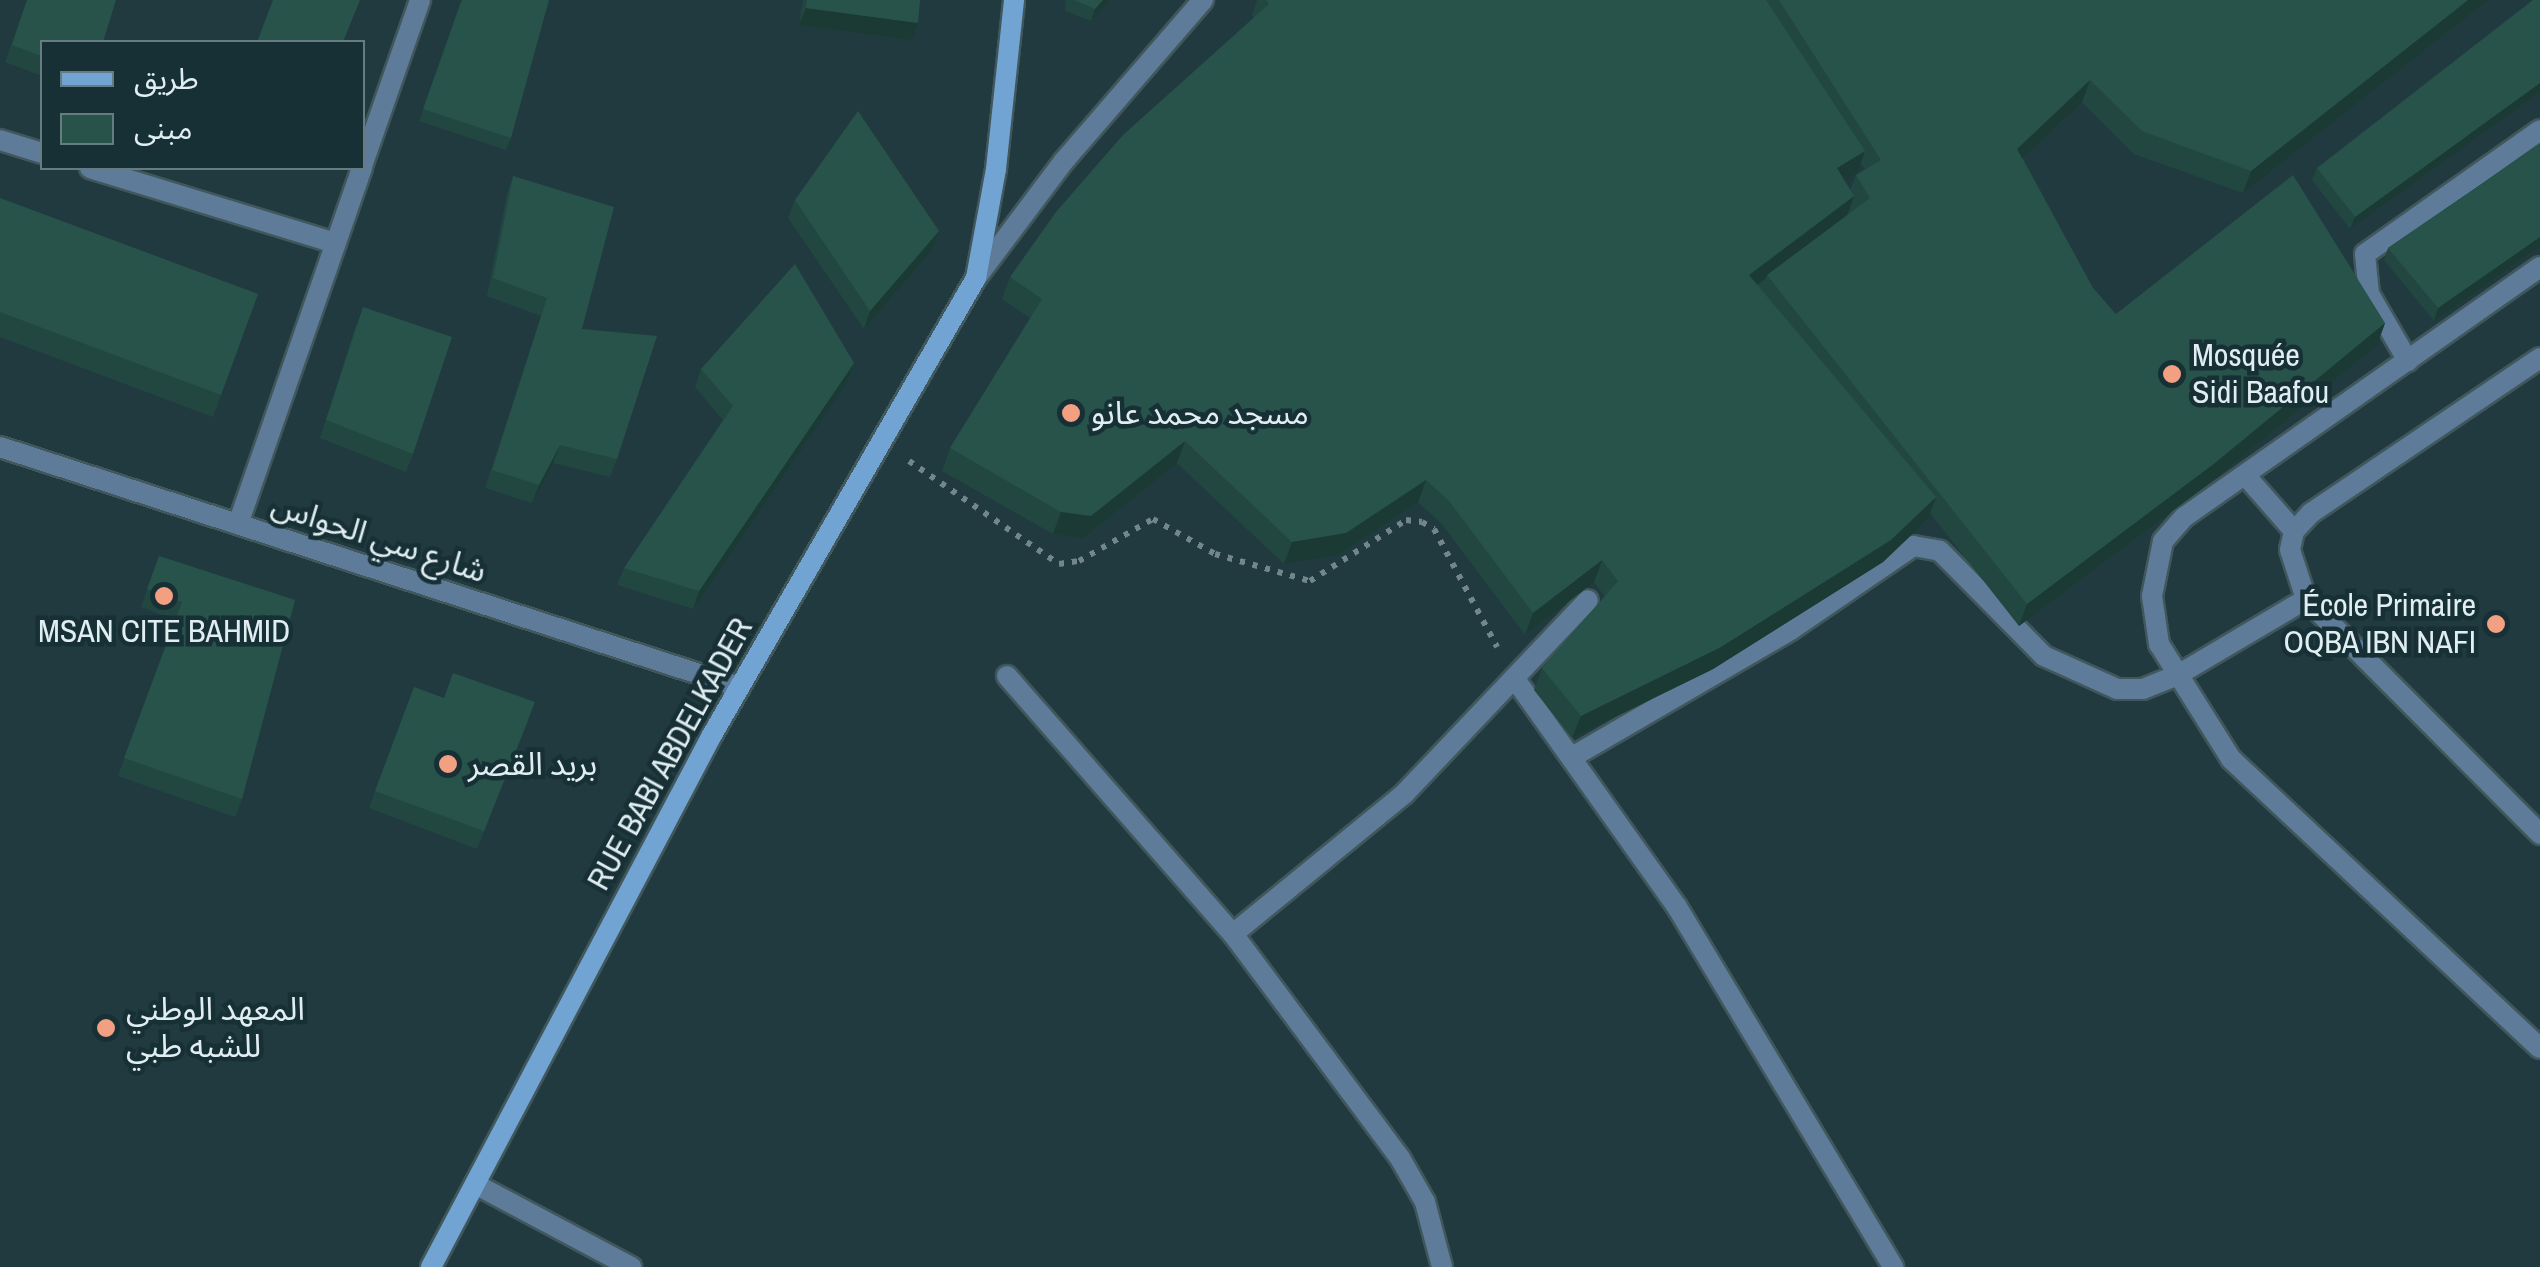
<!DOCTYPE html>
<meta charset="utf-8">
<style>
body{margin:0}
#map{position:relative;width:2540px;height:1267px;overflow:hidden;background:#213a40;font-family:"Archivo Narrow","Noto Sans Arabic",sans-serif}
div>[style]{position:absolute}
.path>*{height:6px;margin-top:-3px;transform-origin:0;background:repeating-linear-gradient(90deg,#72868b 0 5px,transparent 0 13px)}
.roads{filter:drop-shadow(2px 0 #40575c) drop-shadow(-2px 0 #40575c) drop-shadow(0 2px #40575c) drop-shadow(0 -2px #40575c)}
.pedestrian>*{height:20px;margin:-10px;padding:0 10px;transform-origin:10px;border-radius:10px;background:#5e7c9a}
.minor>*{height:20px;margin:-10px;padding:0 10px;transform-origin:10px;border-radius:10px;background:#5e7c9a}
.tertiary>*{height:20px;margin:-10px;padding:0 10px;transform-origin:10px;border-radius:10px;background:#5e7c9a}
.secondary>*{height:20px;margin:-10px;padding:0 10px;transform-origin:10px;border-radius:10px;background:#72a4d3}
.wall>*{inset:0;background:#224740}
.shaded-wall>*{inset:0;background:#1b3a34}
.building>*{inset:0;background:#27534a}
.dots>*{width:28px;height:28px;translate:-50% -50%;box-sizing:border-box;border:5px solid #173035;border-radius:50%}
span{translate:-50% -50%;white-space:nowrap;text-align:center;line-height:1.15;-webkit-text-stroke:9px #173035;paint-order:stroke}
.poi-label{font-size:32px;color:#e0eef2}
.left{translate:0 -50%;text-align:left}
.right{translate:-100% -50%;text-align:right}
.street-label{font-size:32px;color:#e0eef2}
.legend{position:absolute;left:40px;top:40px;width:325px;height:130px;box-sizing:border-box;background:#173035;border:2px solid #677c81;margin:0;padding:12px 18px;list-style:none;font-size:30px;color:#e0eef2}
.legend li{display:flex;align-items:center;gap:20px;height:50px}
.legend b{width:50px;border:2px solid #677c81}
</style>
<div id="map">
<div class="path">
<div style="left:909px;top:461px;width:182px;rotate:34.5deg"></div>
<div style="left:1059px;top:564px;width:20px;rotate:-9deg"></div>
<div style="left:1079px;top:561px;width:85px;rotate:-29.6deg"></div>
<div style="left:1153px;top:519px;width:71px;rotate:29.4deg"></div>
<div style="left:1215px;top:554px;width:99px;rotate:15.9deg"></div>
<div style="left:1310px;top:581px;width:114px;rotate:-32.4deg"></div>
<div style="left:1406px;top:520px;width:16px;rotate:7deg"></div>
<div style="left:1422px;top:522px;width:14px;rotate:30deg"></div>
<div style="left:1434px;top:529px;width:134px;rotate:61.9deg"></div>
</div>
<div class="roads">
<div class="pedestrian">
<div style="left:1007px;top:676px;width:343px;rotate:48.8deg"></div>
<div style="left:1233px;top:934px;width:279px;rotate:53.3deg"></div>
<div style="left:1400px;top:1158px;width:51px;rotate:60.4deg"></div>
<div style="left:1425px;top:1202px;width:67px;rotate:75.3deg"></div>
<div style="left:1515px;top:679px;width:280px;rotate:54.6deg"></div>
<div style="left:1677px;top:907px;width:420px;rotate:59deg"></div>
<div style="left:1233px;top:934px;width:221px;rotate:-39.3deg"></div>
<div style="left:1404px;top:794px;width:267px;rotate:-46.5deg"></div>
</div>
<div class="minor">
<div style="left:0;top:140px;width:44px;rotate:17.2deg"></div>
<div style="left:362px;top:166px;width:176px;rotate:-70.7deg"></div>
<div style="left:90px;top:168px;width:257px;rotate:17deg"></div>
<div style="left:2540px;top:267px;width:435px;rotate:144.9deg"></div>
<div style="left:2184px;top:517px;width:32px;rotate:131deg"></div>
<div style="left:2163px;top:541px;width:56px;rotate:101.3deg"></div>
<div style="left:2152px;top:596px;width:49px;rotate:81.7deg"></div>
<div style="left:2159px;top:644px;width:136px;rotate:57.9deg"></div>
<div style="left:2231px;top:759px;width:423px;rotate:43.1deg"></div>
<div style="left:2540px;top:358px;width:277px;rotate:145.9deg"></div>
<div style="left:2311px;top:513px;width:25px;rotate:133deg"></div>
<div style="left:2294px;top:531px;width:19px;rotate:102deg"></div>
<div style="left:2290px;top:550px;width:52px;rotate:71.9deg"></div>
<div style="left:2306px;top:599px;width:332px;rotate:45.1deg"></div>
<div style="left:2408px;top:361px;width:78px;rotate:-120.2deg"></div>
<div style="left:2369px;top:294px;width:40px;rotate:-95.7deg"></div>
<div style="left:2365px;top:254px;width:214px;rotate:-35.3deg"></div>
<div style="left:2245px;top:475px;width:74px;rotate:48.8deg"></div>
<div style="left:238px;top:524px;width:377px;rotate:-70.8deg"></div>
<div style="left:1574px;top:756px;width:252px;rotate:-30.2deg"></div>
<div style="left:1792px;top:629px;width:147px;rotate:-34.4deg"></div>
<div style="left:1913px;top:546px;width:27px;rotate:10deg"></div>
<div style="left:1940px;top:551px;width:148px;rotate:45.3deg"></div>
<div style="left:2044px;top:656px;width:80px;rotate:24.3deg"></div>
<div style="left:2117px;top:689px;width:26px"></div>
<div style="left:2143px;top:689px;width:35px;rotate:-22deg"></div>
<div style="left:2176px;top:676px;width:151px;rotate:-30.6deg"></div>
<div style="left:475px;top:1184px;width:177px;rotate:28deg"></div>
</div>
<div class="tertiary">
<div style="left:976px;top:278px;width:146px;rotate:-53.1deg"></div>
<div style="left:1064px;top:161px;width:213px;rotate:-49.2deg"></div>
<div style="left:0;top:447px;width:777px;rotate:17.99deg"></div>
</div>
<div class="secondary">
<div style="left:431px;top:1267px;width:602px;rotate:-62.16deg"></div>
<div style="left:712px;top:735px;width:528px;rotate:-59.99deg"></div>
<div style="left:976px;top:278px;width:111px;rotate:-79.6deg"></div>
<div style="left:996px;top:169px;width:170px;rotate:-83.9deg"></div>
</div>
</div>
<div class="wall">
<div style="clip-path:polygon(27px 0,42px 42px,42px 76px,5px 62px)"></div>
<div style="clip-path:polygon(461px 0,511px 138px,506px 150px,419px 121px)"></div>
<div style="clip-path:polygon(803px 0,920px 0,912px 40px,799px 25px)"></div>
<div style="clip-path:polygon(1066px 0,1110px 0,1091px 21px,1065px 11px)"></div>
<div style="clip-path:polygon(evenodd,1257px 0,2488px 0,2243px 193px,2134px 154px,2082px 102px,2023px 158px,2093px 288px,2116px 314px,2385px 323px,2377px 345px,2207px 485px,2019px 626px,1930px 513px,1928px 519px,1883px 562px,1713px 669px,1572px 738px,1534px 690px,1542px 668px,1605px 597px,1594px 582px,1525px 635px,1441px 523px,1418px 502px,1338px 555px,1284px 564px,1177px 463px,1083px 538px,1053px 534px,942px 471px,950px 448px,1030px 318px,1002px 299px,1010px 277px,1254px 18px,1252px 15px,1257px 0,1860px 163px,1865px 169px,1856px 175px,1850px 190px,1844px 180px,1857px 173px,1860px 163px)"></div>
<div style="clip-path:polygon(2540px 0,2540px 92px,2350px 229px,2312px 180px,2317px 168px)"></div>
<div style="clip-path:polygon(2540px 144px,2540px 246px,2434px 321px,2384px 260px,2388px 248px)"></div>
<div style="clip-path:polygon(513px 176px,582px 329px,617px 459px,610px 477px,553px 463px,532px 503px,485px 488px,541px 316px,487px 296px,507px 194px)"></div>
<div style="clip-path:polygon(0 198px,258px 294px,213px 417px,0 337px)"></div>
<div style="clip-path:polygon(795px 200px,939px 231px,933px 249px,864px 329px,788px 218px)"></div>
<div style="clip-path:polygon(356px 325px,413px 454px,406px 472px,320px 438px)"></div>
<div style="clip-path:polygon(854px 363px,848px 381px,693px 609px,617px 585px,624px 568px,723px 420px,695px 387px,701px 369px)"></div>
<div style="clip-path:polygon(159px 556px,295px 600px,242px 799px,235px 817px,118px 776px,175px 620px,141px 607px)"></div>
<div style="clip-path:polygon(414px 687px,443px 698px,529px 719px,477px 849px,369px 808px)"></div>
</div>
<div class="shaded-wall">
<div style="clip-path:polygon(1103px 0,1110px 0,1091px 21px,1095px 9px)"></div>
<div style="clip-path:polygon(2468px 0,2488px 0,2243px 193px,2251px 171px)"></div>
<div style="clip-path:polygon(806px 8px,918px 23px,912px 40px,799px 25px)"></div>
<div style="clip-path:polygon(2090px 80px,2082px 102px,2009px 171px,2017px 149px)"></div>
<div style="clip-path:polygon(2540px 83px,2540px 92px,2350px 229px,2355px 217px)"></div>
<div style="clip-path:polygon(1865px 151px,1857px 173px,1829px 190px,1837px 168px)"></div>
<div style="clip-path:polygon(1854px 196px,1846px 219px,1767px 275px,1765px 279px,1741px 297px,1749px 275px)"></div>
<div style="clip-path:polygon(939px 231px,933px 249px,864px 329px,870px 311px)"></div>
<div style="clip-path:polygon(2540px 237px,2540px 246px,2434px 321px,2438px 308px)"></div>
<div style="clip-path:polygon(2385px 323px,2377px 345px,2207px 485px,2019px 626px,2027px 604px)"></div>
<div style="clip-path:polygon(854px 363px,848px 381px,693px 609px,699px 591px)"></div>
<div style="clip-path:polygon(1185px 441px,1177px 463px,1083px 538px,1053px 534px,1061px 512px)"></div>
<div style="clip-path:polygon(560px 445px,553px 463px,532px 503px,539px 485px)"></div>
<div style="clip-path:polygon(1426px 480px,1418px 502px,1338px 555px,1284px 564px,1292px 542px)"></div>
<div style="clip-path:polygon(1936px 497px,1928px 519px,1883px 562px,1713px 669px,1572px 738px,1581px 716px)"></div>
<div style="clip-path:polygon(1602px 560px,1594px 582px,1525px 635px,1533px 613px)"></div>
</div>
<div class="building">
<div style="clip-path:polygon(27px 0,116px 0,103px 42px,42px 42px,42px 56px,12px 45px)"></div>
<div style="clip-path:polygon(273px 0,360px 0,343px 42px,257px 42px)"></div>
<div style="clip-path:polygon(462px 0,549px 0,511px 138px,423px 109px)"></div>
<div style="clip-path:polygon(807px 0,920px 0,918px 23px,806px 8px)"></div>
<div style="clip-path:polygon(1074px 0,1103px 0,1095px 9px)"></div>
<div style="clip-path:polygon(1266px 0,1766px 0,1865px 151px,1837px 168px,1854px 196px,1749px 275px,1936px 497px,1891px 540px,1721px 647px,1581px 716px,1542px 668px,1618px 581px,1602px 560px,1533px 613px,1449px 501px,1426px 480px,1346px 533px,1292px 542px,1185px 441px,1091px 516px,1061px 512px,950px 448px,1042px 299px,1010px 277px,1056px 212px,1123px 135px,1269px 4px)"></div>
<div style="clip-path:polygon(1779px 0,2468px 0,2251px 171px,2142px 131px,2090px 80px,2017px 149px,2093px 288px,2116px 314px,2293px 175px,2385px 323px,2215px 463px,2027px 604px,1767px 275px,1870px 198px,1856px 175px,1881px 160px)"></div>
<div style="clip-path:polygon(2533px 0,2540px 0,2540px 83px,2355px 217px,2317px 168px)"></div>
<div style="clip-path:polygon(858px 111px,939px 231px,870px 311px,795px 200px)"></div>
<div style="clip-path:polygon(2540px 144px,2540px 237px,2438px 308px,2388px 248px)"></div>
<div style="clip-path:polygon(513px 176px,614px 207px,582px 329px,657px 336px,617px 459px,560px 445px,539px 485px,492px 470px,547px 298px,493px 278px)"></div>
<div style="clip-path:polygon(0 198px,258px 294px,221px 395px,0 312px)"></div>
<div style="clip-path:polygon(795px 264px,854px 363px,699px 591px,624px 568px,733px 406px,701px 369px)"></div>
<div style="clip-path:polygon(363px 307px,452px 337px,413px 454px,326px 420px)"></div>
<div style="clip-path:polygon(159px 556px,295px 600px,242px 799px,124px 758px,182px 602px,147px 589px)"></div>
<div style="clip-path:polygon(453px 673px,535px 702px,484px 831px,375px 791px,414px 687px,444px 698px)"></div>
</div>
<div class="dots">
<div style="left:2172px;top:374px;background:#f39f82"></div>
<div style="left:1071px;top:413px;background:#f39f82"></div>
<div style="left:164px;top:596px;background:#f39f82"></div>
<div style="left:2496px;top:624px;background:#f39f82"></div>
<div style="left:448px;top:764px;background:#f39f82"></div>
<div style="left:106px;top:1028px;background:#f39f82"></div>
</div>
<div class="poi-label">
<span class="left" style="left:2192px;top:374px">Mosquée<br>Sidi Baafou</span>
<span class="left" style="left:1091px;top:413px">مسجد محمد عانو</span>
<span class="right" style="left:2476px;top:624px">École Primaire<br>OQBA IBN NAFI</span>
<span style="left:164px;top:631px">MSAN CITE BAHMID</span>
<span class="left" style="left:468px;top:764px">بريد القصر</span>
<span class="left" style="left:126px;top:1028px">المعهد الوطني<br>للشبه طبي</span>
</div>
<div class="street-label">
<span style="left:379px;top:538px;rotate:18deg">شارع سي الحواس</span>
<span style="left:670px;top:754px;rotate:-61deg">RUE BABI ABDELKADER</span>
</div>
<ul class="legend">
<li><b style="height:12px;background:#72a4d3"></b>طريق</li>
<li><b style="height:28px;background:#27534a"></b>مبنى</li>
</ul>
</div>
